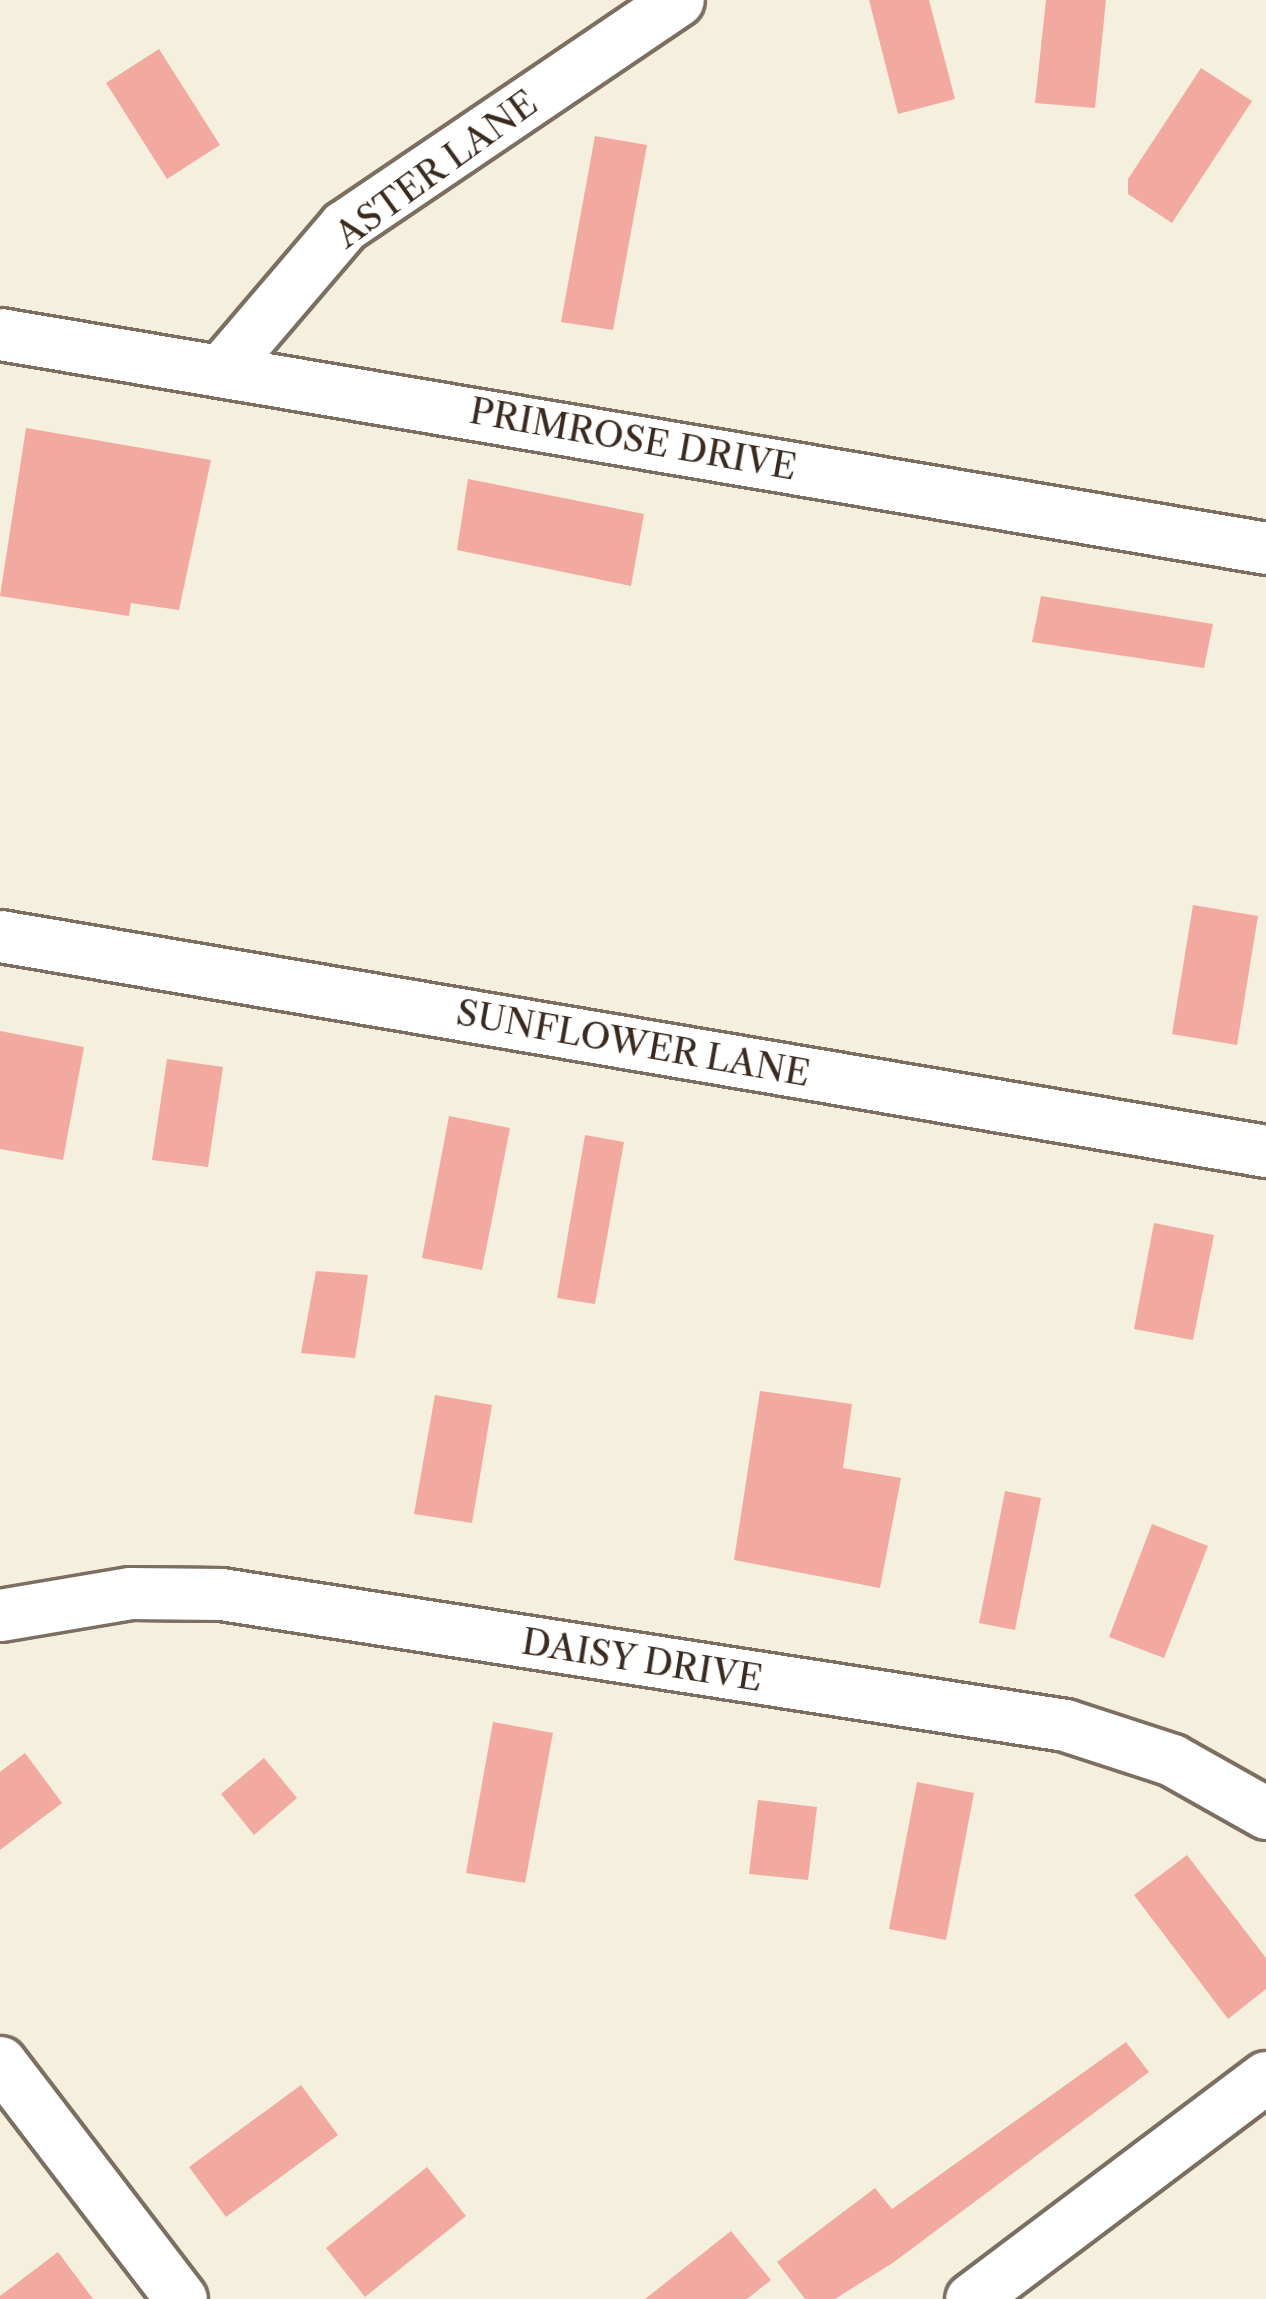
<!DOCTYPE html>
<style>
body{margin:0}
#map{position:relative;width:1266px;height:2299px;overflow:hidden;background:#f5efdd;font-family:"Libre Caslon Text",serif}
div>[style]{position:absolute}
.building>*{inset:0;background:#f2aaa0}
.roads{filter:drop-shadow(3px 0 #7c6f61) drop-shadow(-3px 0 #7c6f61) drop-shadow(0 3px #7c6f61) drop-shadow(0 -3px #7c6f61)}
.street>*{height:51px;margin:-25.5px;padding:0 25.5px;transform-origin:25.5px;border-radius:25.5px;background:#fff}
span{translate:-50% -50%;white-space:nowrap;text-align:center;line-height:1.15;-webkit-text-stroke:10px #fff;paint-order:stroke}
.street-label{font-size:36px;color:#3b2a1e}
</style>
<div id="map">
<div class="building">
<div style="clip-path:polygon(869px 0,929px 0,955px 99px,898px 114px)"></div>
<div style="clip-path:polygon(1046px 0,1106px 0,1095px 108px,1035px 103px)"></div>
<div style="clip-path:polygon(159px 49px,220px 145px,167px 179px,106px 83px)"></div>
<div style="clip-path:polygon(1201px 68px,1252px 101px,1172px 223px,1128px 194px,1128px 179px)"></div>
<div style="clip-path:polygon(595px 136px,647px 145px,613px 330px,561px 322px)"></div>
<div style="clip-path:polygon(26px 428px,211px 460px,179px 610px,131px 603px,129px 616px,0 596px)"></div>
<div style="clip-path:polygon(468px 479px,644px 514px,631px 586px,457px 550px)"></div>
<div style="clip-path:polygon(1041px 596px,1213px 624px,1204px 668px,1032px 642px)"></div>
<div style="clip-path:polygon(1193px 905px,1258px 916px,1237px 1045px,1172px 1034px)"></div>
<div style="clip-path:polygon(0 1031px,84px 1047px,63px 1160px,0 1149px)"></div>
<div style="clip-path:polygon(167px 1059px,223px 1067px,208px 1167px,152px 1160px)"></div>
<div style="clip-path:polygon(449px 1116px,510px 1128px,482px 1270px,422px 1258px)"></div>
<div style="clip-path:polygon(585px 1135px,624px 1142px,595px 1304px,557px 1298px)"></div>
<div style="clip-path:polygon(1154px 1223px,1214px 1235px,1193px 1340px,1134px 1329px)"></div>
<div style="clip-path:polygon(316px 1271px,368px 1275px,355px 1358px,301px 1353px)"></div>
<div style="clip-path:polygon(760px 1391px,852px 1404px,843px 1468px,901px 1478px,880px 1588px,734px 1560px)"></div>
<div style="clip-path:polygon(435px 1395px,492px 1405px,472px 1523px,414px 1514px)"></div>
<div style="clip-path:polygon(1005px 1491px,1041px 1498px,1015px 1630px,979px 1623px)"></div>
<div style="clip-path:polygon(1152px 1524px,1208px 1546px,1164px 1658px,1109px 1637px)"></div>
<div style="clip-path:polygon(493px 1722px,553px 1733px,525px 1883px,466px 1873px)"></div>
<div style="clip-path:polygon(25px 1753px,62px 1803px,0 1850px,0 1772px)"></div>
<div style="clip-path:polygon(264px 1758px,297px 1798px,254px 1835px,221px 1794px)"></div>
<div style="clip-path:polygon(917px 1782px,974px 1793px,946px 1940px,889px 1929px)"></div>
<div style="clip-path:polygon(758px 1800px,817px 1807px,808px 1880px,749px 1874px)"></div>
<div style="clip-path:polygon(1187px 1855px,1266px 1958px,1266px 1989px,1228px 2019px,1134px 1895px)"></div>
<div style="clip-path:polygon(1126px 2042px,1149px 2072px,894px 2262px,835px 2299px,805px 2299px,777px 2262px,875px 2188px,892px 2209px)"></div>
<div style="clip-path:polygon(301px 2085px,338px 2135px,226px 2217px,189px 2167px)"></div>
<div style="clip-path:polygon(427px 2167px,466px 2216px,365px 2297px,326px 2248px)"></div>
<div style="clip-path:polygon(731px 2231px,771px 2280px,747px 2299px,645px 2299px)"></div>
<div style="clip-path:polygon(58px 2252px,93px 2299px,0 2299px,0 2296px)"></div>
</div>
<div class="roads">
<div class="street">
<div style="left:0;top:334px;width:1284px;rotate:9.59deg"></div>
<div style="left:222px;top:369px;width:188px;rotate:-49.5deg"></div>
<div style="left:344px;top:226px;width:403px;rotate:-34.1deg"></div>
<div style="left:0;top:936px;width:1284px;rotate:9.64deg"></div>
<div style="left:0;top:1615px;width:132px;rotate:-9.6deg"></div>
<div style="left:130px;top:1593px;width:91px;rotate:0.6deg"></div>
<div style="left:221px;top:1594px;width:854px;rotate:8.82deg"></div>
<div style="left:1065px;top:1725px;width:113px;rotate:18.1deg"></div>
<div style="left:1172px;top:1760px;width:108px;rotate:29.4deg"></div>
<div style="left:0;top:2062px;width:298px;rotate:52.6deg"></div>
<div style="left:971px;top:2299px;width:369px;rotate:-37deg"></div>
</div>
</div>
<div class="street-label">
<span style="left:436px;top:169px;rotate:-36deg">ASTER LANE</span>
<span style="left:633px;top:439px;rotate:10deg">PRIMROSE DRIVE</span>
<span style="left:633px;top:1043px;rotate:10deg">SUNFLOWER LANE</span>
<span style="left:642px;top:1660px;rotate:9deg">DAISY DRIVE</span>
</div>
</div>
